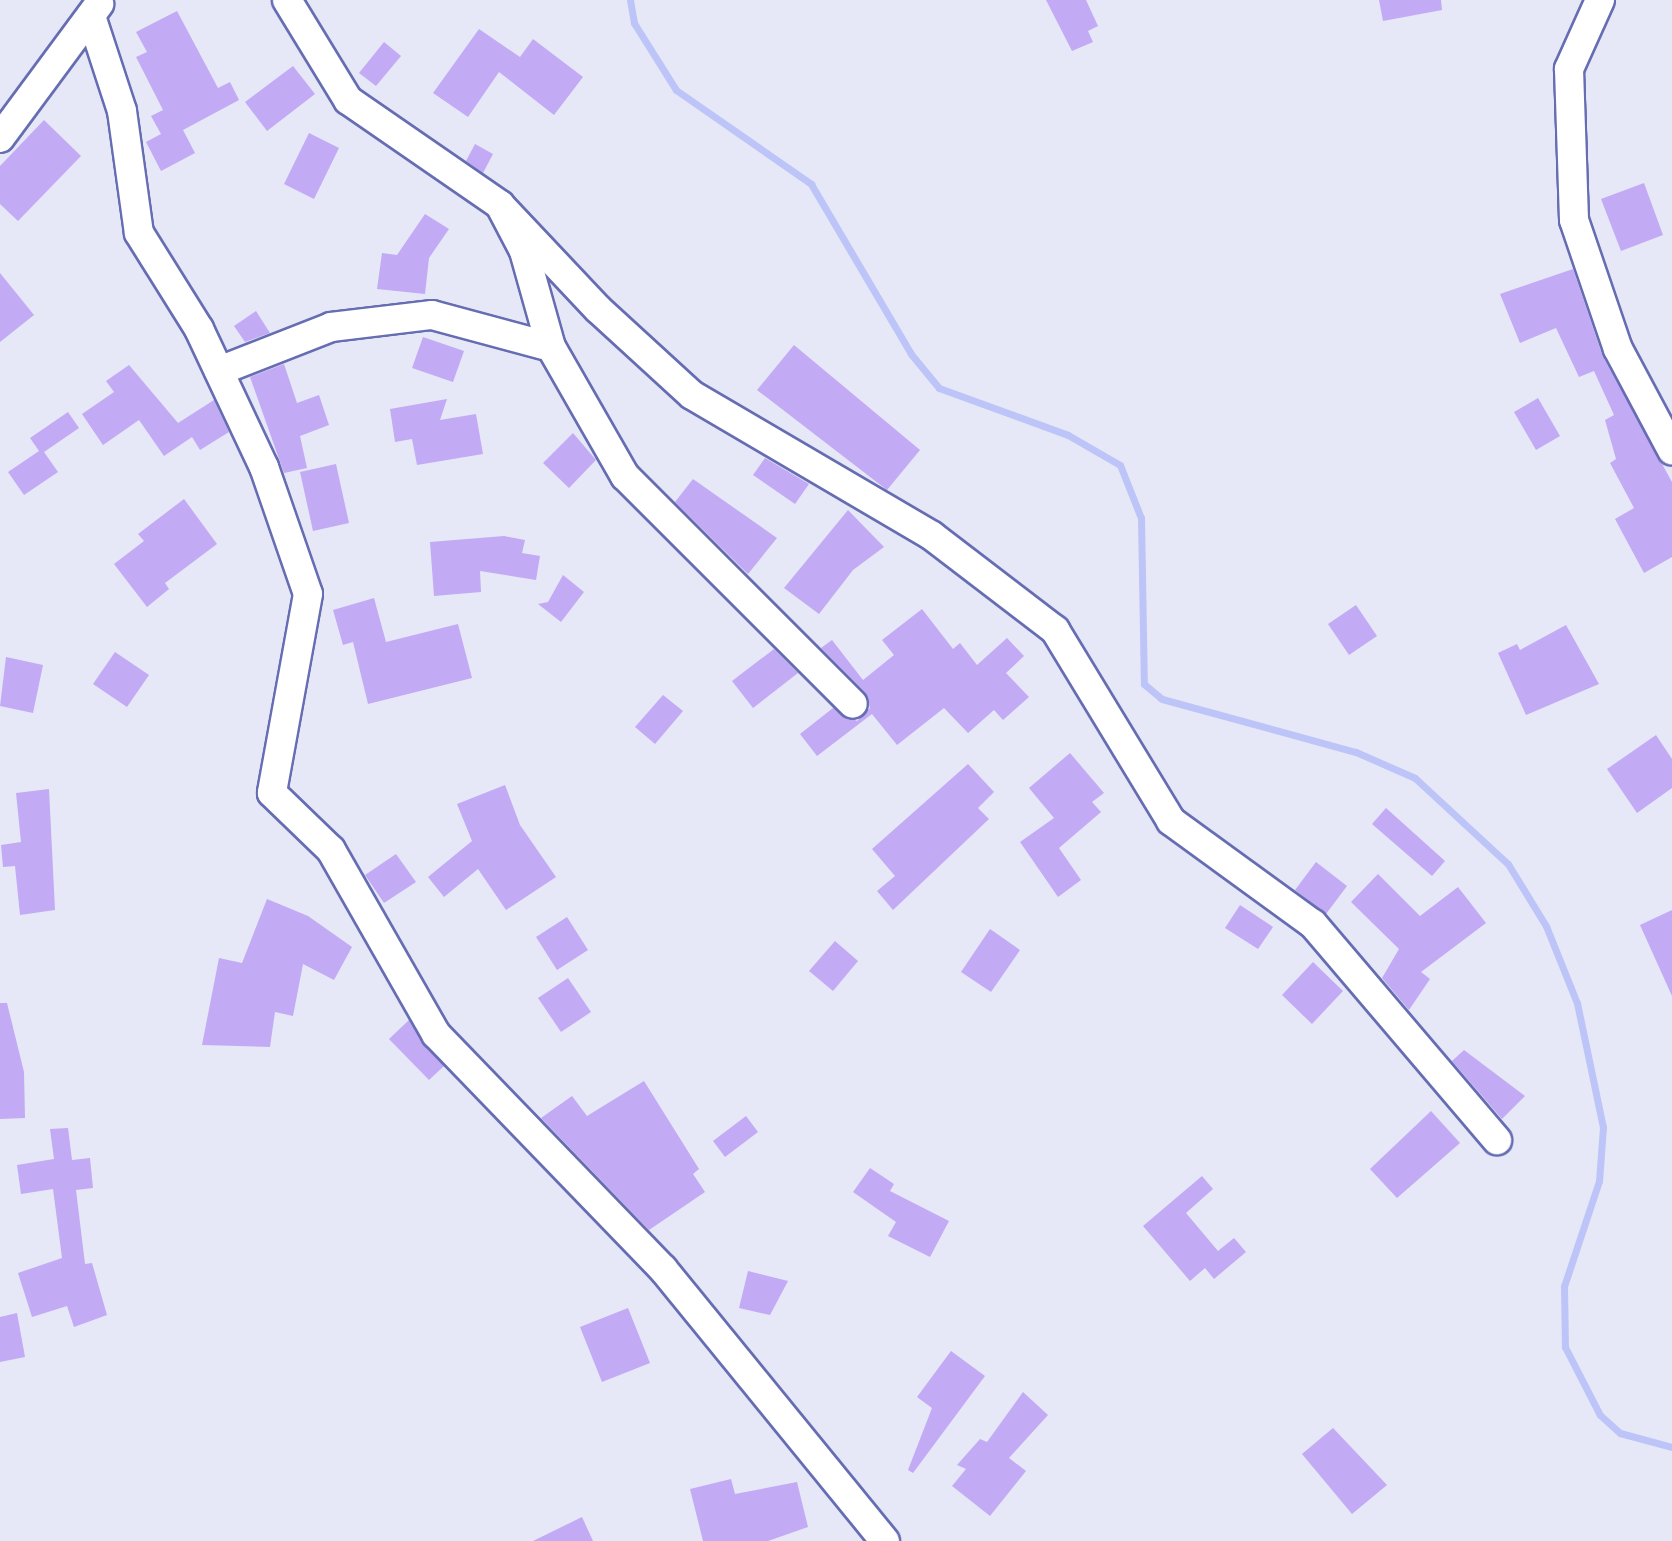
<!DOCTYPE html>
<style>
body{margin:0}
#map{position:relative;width:1672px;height:1541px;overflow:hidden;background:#e6e8f8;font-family:Arial,sans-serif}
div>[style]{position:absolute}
.stream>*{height:7px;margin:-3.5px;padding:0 3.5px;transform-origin:3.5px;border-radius:3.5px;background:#bdc4f7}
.building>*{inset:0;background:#c2aaf4}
.roads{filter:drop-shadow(2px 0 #666db2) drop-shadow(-2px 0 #666db2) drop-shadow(0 2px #666db2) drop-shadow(0 -2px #666db2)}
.minor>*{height:28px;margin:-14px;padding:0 14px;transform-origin:14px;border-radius:14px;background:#fff}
span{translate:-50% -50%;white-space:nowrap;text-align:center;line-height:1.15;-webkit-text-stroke:7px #e6e8f8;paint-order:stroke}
</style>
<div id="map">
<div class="stream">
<div style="left:630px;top:0;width:23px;rotate:80deg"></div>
<div style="left:634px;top:23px;width:79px;rotate:57.9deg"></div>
<div style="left:676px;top:90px;width:165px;rotate:34.8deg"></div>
<div style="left:811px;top:184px;width:197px;rotate:59.5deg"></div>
<div style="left:911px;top:354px;width:44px;rotate:50.5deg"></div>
<div style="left:939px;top:388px;width:137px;rotate:20deg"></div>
<div style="left:1068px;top:435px;width:60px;rotate:30deg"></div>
<div style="left:1120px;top:465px;width:57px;rotate:68.4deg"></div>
<div style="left:1141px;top:518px;width:166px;rotate:89deg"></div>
<div style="left:1144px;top:684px;width:23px;rotate:40deg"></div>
<div style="left:1162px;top:699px;width:201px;rotate:15.3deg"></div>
<div style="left:1356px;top:752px;width:64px;rotate:23.8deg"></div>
<div style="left:1415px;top:778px;width:127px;rotate:42.8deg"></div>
<div style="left:1508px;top:864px;width:73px;rotate:58.5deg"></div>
<div style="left:1546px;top:926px;width:83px;rotate:68.1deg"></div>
<div style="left:1577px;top:1003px;width:127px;rotate:78.2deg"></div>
<div style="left:1603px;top:1127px;width:54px;rotate:94.2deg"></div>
<div style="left:1599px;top:1181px;width:111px;rotate:108.4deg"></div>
<div style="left:1564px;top:1286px;width:61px;rotate:89.1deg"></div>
<div style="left:1565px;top:1347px;width:76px;rotate:62.8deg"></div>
<div style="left:1600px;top:1415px;width:27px;rotate:42deg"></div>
<div style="left:1620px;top:1433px;width:54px;rotate:15.1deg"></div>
</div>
<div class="building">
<div style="clip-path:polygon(1046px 0,1086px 0,1098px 26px,1088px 31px,1093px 42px,1072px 51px)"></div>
<div style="clip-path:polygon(1379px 0,1441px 0,1442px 10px,1383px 21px)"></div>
<div style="clip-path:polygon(177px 11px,218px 88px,230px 82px,239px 100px,183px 130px,195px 153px,161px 171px,146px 142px,161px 134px,151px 116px,163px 110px,136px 57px,147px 52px,136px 32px)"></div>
<div style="clip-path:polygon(479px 29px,520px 57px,533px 39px,583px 77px,554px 115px,499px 72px,468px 117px,433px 93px)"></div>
<div style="clip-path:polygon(384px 42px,401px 56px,376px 86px,359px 73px)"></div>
<div style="clip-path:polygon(293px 66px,315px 94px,267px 131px,245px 102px)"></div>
<div style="clip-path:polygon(44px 120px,81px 156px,18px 221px,0 204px,0 166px)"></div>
<div style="clip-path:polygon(309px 133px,339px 148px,314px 199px,284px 184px)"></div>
<div style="clip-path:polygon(475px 144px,493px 154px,483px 173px,466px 161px)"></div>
<div style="clip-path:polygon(1644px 183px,1663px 235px,1621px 251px,1601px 199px)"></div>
<div style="clip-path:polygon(425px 214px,449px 229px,429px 258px,425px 294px,377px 289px,382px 253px,397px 255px)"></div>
<div style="clip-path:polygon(1573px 269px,1603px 357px,1672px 482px,1672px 557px,1644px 573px,1615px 519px,1634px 508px,1610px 463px,1616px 459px,1605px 420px,1614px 415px,1594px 371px,1579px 377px,1556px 328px,1520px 343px,1500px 294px)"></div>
<div style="clip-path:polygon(0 273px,34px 315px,0 342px)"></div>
<div style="clip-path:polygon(256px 311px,270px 333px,245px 342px,234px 326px)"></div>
<div style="clip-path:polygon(423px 337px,464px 351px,453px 382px,412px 368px)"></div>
<div style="clip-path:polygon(794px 345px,920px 450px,887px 490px,757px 390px)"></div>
<div style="clip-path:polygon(284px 364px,297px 403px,319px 395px,329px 425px,300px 436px,307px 468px,284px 473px,250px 377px)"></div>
<div style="clip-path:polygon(129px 365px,178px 423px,214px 400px,229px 432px,200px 450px,192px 437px,164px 456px,139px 420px,103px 445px,82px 414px,114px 392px,106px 381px)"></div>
<div style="clip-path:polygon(1538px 398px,1560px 436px,1536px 450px,1514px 412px)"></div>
<div style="clip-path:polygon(447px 399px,440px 420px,476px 414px,483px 454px,417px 465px,412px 439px,395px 442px,390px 409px)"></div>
<div style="clip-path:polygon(68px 412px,79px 428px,44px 452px,58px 472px,24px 495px,8px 472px,39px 451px,30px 438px)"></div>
<div style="clip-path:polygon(573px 433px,596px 460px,569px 488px,543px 463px)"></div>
<div style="clip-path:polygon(765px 458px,809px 484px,795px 504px,753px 475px)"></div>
<div style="clip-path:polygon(336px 464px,349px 523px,313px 531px,300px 472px)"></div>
<div style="clip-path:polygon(693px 479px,777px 538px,748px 574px,675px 502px)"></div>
<div style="clip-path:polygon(184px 499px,217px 544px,165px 583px,169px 589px,147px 607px,114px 564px,144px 541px,138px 534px)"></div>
<div style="clip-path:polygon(848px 510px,884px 547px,853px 570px,819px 614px,784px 588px)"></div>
<div style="clip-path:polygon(504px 536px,525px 540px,522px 553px,540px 556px,536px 580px,480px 571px,481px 592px,434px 596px,430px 542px)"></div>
<div style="clip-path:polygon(563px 575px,584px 592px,561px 622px,538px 604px,548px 602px)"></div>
<div style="clip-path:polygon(374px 598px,386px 642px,458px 624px,472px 678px,368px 704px,353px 642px,343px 645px,333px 610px)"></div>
<div style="clip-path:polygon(1356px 605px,1377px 636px,1349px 655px,1328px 624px)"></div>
<div style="clip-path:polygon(922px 609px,953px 649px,960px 643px,977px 665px,1007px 638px,1024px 656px,1006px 673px,1029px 697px,1003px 720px,994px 710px,968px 733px,944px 708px,897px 745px,872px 714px,817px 756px,800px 734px,833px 708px,857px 721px,870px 708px,865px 692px,821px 648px,832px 640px,863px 680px,894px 655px,882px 640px)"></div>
<div style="clip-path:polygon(1566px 625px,1599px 684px,1526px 715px,1498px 653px,1517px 644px,1520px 650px)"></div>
<div style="clip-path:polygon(774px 649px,798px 673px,753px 708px,732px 681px)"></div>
<div style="clip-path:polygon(115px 652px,149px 675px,127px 707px,93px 684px)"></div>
<div style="clip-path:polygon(6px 657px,43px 665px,33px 713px,0 706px)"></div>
<div style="clip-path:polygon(663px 695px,683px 711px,655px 744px,635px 727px)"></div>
<div style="clip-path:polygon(1656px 735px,1672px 759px,1672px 788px,1637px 813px,1607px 769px)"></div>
<div style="clip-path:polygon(1070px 753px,1104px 793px,1092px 802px,1101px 812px,1059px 848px,1081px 880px,1058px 897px,1020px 842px,1054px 818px,1029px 788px)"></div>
<div style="clip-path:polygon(968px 764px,994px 792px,978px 808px,989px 819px,893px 910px,877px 891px,895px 876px,872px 849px)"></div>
<div style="clip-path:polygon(505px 785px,520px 825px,556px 877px,506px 910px,478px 869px,444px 897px,428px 877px,472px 841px,457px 804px)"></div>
<div style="clip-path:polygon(49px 789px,55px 910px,20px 915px,15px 866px,3px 867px,1px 845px,21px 842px,16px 793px)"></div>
<div style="clip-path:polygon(1386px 808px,1445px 861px,1432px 876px,1372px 824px)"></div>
<div style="clip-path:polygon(396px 854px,416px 882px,384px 903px,365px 875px)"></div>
<div style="clip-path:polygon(1316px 862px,1347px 886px,1326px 914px,1295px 890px)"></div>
<div style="clip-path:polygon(1378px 874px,1420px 916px,1458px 887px,1486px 923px,1421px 972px,1430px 979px,1409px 1010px,1382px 978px,1399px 949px,1351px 902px)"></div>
<div style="clip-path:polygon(267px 899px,308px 916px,352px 947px,334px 980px,303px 964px,293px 1016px,275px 1012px,270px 1047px,202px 1045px,219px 958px,242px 963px)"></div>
<div style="clip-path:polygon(1240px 905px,1273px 927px,1258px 949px,1225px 928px)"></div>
<div style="clip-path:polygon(1672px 910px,1672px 996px,1640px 925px)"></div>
<div style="clip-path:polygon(567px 917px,588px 950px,557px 970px,536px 937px)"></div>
<div style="clip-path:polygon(990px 929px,1020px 950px,991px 992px,961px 972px)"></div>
<div style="clip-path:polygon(835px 941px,858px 961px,833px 991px,809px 971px)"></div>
<div style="clip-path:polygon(1313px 962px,1343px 991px,1312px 1024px,1282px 995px)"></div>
<div style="clip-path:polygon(568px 978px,591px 1012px,561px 1032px,538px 998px)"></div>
<div style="clip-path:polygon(0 1003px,7px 1003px,24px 1072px,25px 1118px,0 1119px)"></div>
<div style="clip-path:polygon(409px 1020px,444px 1066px,429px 1080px,389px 1039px)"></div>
<div style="clip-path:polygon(1464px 1050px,1525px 1096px,1502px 1119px,1452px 1061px)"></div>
<div style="clip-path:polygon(644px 1081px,699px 1169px,693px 1174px,705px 1192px,649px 1230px,541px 1118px,572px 1096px,587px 1116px)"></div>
<div style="clip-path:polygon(1431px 1111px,1460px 1143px,1397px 1198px,1370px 1169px)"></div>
<div style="clip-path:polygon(746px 1116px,758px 1132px,725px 1157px,713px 1141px)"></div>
<div style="clip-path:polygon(68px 1128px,72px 1160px,90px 1158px,93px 1188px,76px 1190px,85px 1264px,92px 1263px,107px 1315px,74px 1327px,67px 1306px,32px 1317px,18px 1273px,62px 1258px,53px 1189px,21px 1194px,17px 1165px,54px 1159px,50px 1129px)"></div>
<div style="clip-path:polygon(870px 1168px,894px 1184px,890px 1191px,949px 1221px,930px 1257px,888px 1236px,896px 1222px,853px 1192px)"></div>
<div style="clip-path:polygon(1202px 1176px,1213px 1189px,1186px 1213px,1218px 1251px,1234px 1238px,1246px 1252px,1214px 1279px,1205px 1268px,1190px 1281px,1143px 1226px)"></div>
<div style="clip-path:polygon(748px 1271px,788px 1281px,770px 1315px,739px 1308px)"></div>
<div style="clip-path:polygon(628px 1308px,650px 1363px,602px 1382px,580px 1327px)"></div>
<div style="clip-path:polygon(17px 1313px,25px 1357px,0 1362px,0 1317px)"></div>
<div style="clip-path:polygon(951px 1351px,985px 1376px,913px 1473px,908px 1470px,932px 1408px,917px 1397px)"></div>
<div style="clip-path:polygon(1023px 1392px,1048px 1415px,1009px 1458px,1026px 1471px,990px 1516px,952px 1486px,966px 1469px,957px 1465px,980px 1439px,987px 1442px)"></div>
<div style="clip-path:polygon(1333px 1428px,1387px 1485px,1352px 1514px,1302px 1454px)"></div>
<div style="clip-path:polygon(731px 1479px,735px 1494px,797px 1482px,808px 1527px,768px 1541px,703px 1541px,690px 1489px)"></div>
<div style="clip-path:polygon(582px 1517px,593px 1541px,533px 1541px)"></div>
</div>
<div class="roads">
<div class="minor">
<div style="left:287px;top:0;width:117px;rotate:58.6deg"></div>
<div style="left:348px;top:100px;width:185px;rotate:34.6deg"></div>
<div style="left:500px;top:205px;width:52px;rotate:62.4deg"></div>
<div style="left:524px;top:251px;width:100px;rotate:74.3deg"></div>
<div style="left:551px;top:347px;width:149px;rotate:60.2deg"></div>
<div style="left:625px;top:476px;width:322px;rotate:45deg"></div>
<div style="left:1600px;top:0;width:76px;rotate:114.2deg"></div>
<div style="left:1569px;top:69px;width:151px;rotate:88.1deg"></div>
<div style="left:1574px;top:220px;width:136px;rotate:71.2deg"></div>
<div style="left:1618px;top:349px;width:115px;rotate:61.9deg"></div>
<div style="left:91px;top:16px;width:100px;rotate:71.9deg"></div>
<div style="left:122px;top:111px;width:123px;rotate:82.1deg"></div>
<div style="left:139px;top:233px;width:113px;rotate:58deg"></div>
<div style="left:199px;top:329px;width:153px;rotate:64.8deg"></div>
<div style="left:264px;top:467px;width:134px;rotate:70.9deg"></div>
<div style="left:308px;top:594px;width:202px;rotate:100.3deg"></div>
<div style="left:272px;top:793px;width:82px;rotate:44deg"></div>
<div style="left:331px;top:850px;width:212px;rotate:60.3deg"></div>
<div style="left:436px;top:1034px;width:327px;rotate:46deg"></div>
<div style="left:663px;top:1269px;width:351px;rotate:50.8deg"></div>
<div style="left:0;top:138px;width:167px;rotate:-53.5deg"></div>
<div style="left:500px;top:205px;width:143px;rotate:46.7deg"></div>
<div style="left:598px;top:309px;width:127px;rotate:42.5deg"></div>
<div style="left:692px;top:395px;width:278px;rotate:30.4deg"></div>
<div style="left:932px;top:536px;width:155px;rotate:37.4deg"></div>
<div style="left:1055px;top:630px;width:223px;rotate:58.7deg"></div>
<div style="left:1171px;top:821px;width:175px;rotate:36deg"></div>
<div style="left:1313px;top:924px;width:284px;rotate:49.6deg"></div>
<div style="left:219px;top:371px;width:120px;rotate:-21.4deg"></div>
<div style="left:331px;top:327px;width:102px;rotate:-6.8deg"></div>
<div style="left:432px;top:315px;width:123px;rotate:15.1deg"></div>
</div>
</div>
</div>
